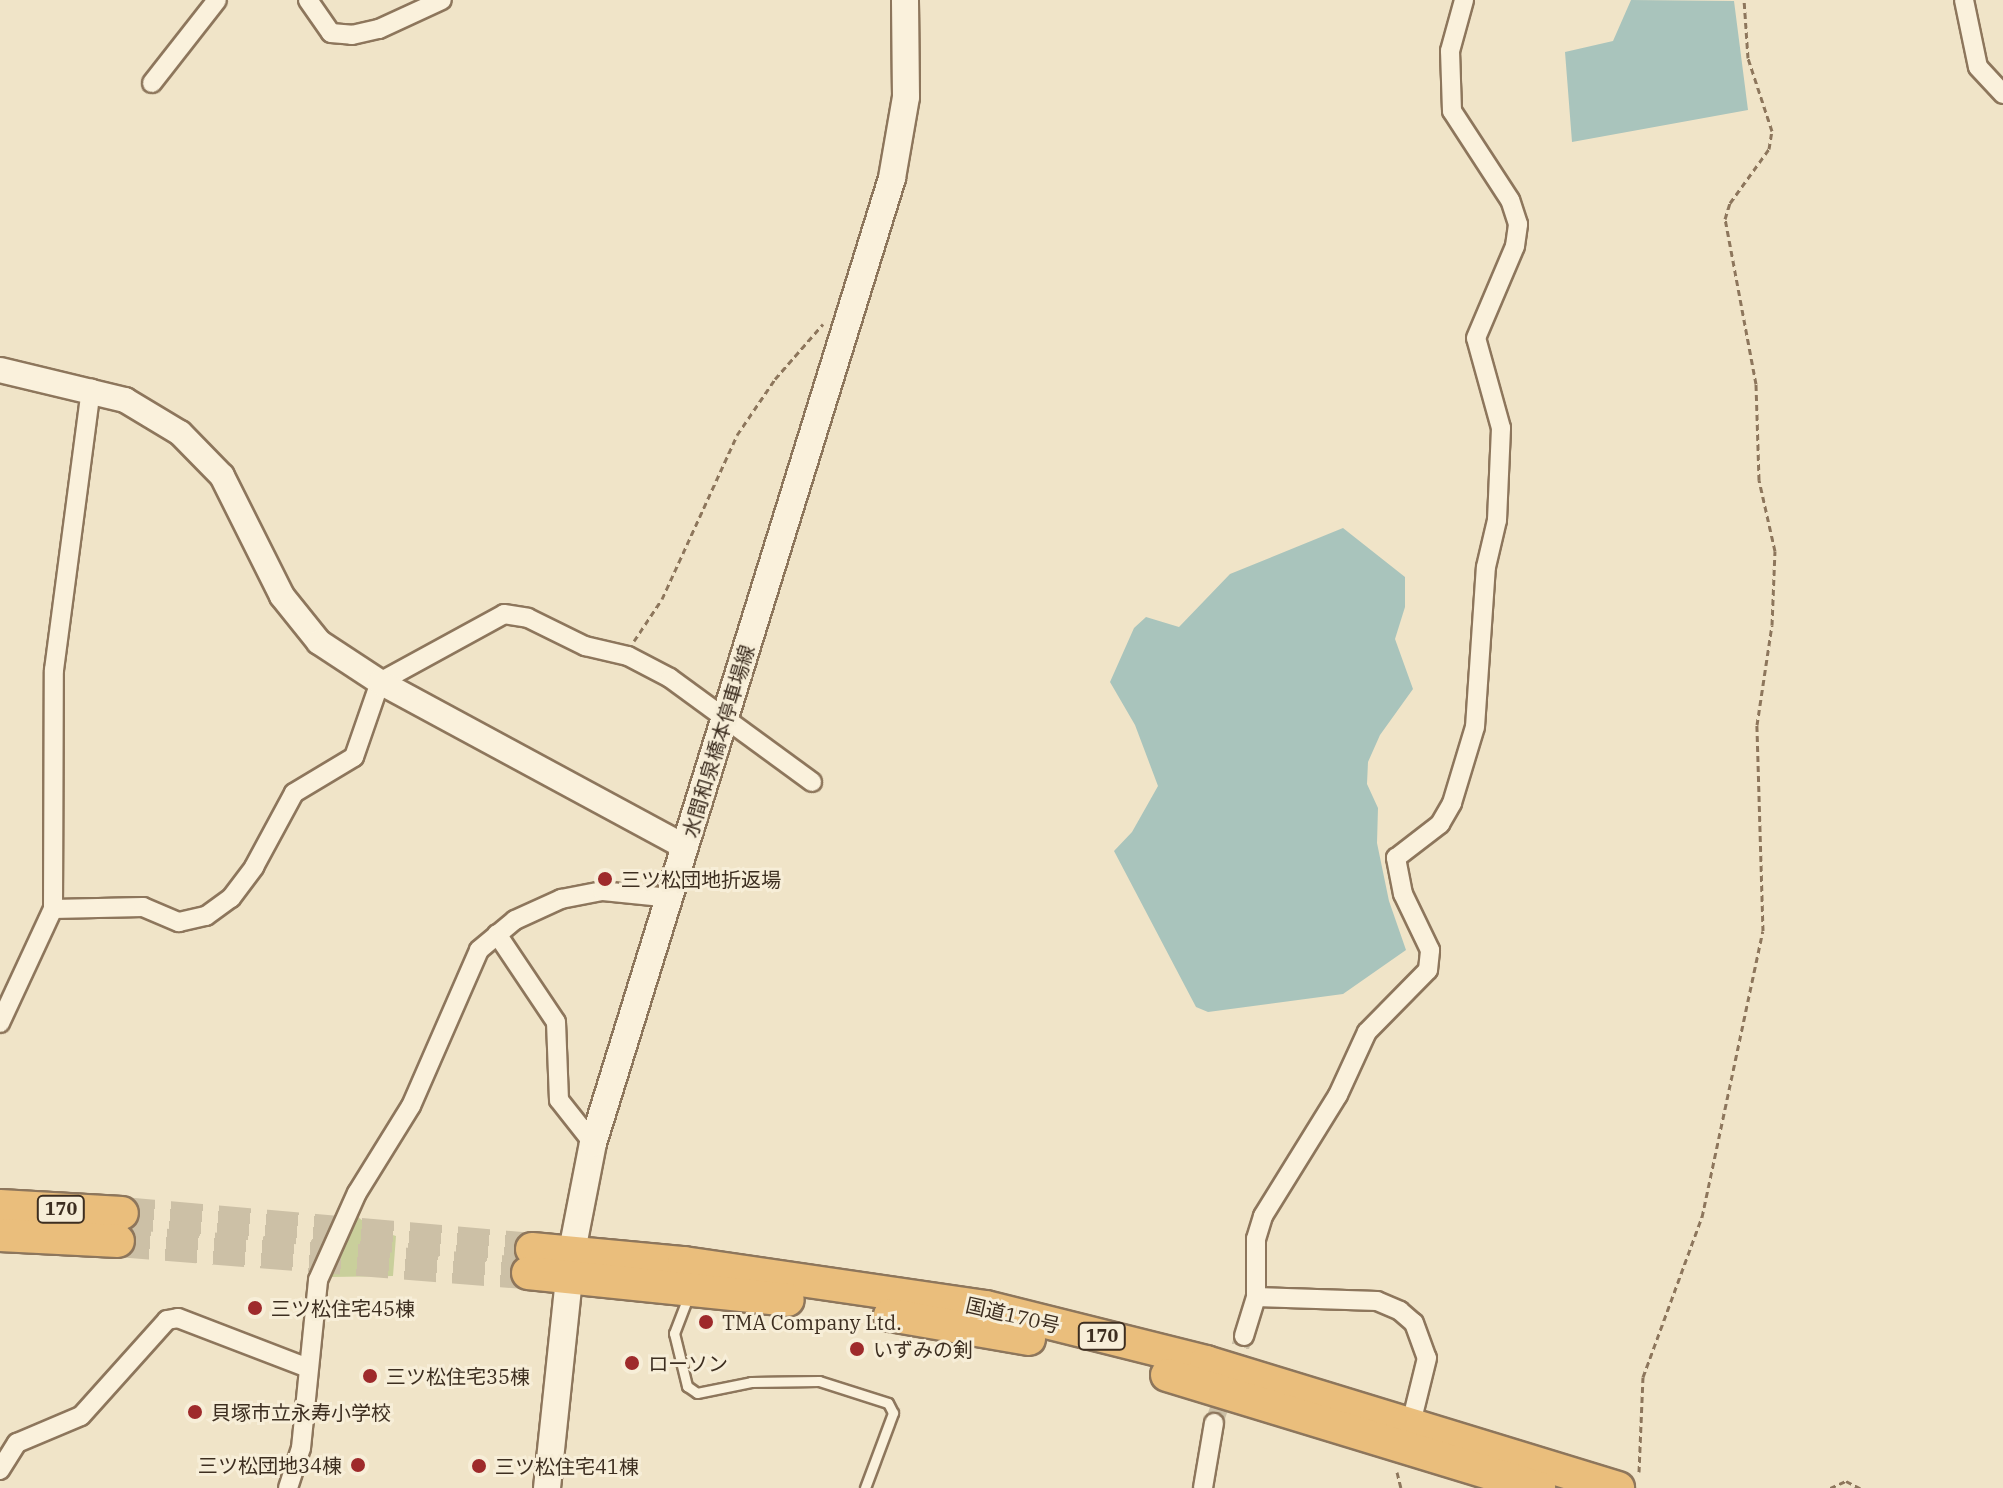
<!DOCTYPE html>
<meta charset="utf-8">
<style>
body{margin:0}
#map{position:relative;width:2003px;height:1488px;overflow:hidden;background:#f0e4c8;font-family:"IBM Plex Serif","Noto Sans JP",serif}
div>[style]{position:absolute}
.green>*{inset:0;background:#c9cf9b}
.water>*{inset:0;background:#a9c4bc}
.minor-tunnel>*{height:18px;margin-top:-9px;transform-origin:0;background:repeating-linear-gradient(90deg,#ccc0a6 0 18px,transparent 0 27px)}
.trunk-tunnel>*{height:32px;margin-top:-16px;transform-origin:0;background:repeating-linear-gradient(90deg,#ccc0a6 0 32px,transparent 0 48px)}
.path>*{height:3px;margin-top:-1.5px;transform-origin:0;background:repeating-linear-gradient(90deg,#8d765c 0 6px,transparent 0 10px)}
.roads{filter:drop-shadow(2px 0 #8d765c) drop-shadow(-2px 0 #8d765c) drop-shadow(0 2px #8d765c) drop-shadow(0 -2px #8d765c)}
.service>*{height:9px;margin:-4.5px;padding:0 4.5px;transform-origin:4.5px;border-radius:4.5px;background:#faf1dc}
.minor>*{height:18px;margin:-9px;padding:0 9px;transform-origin:9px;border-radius:9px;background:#faf1dc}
.tertiary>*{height:24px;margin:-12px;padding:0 12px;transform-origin:12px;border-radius:12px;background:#faf1dc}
.secondary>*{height:26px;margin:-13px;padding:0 13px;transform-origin:13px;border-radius:13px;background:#faf1dc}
.trunk>*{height:32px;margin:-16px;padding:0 16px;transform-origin:16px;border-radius:16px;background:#eabe7c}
.dots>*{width:22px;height:22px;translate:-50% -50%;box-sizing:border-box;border:4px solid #f7eed8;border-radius:50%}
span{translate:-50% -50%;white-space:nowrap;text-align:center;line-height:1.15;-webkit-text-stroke:6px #f7eed8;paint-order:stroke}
.shield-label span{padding:2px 6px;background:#f7eed8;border:2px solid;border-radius:6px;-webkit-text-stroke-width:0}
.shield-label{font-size:18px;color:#3d2e20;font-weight:700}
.street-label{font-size:20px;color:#3d2e20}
.poi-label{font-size:20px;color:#3d2e20}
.left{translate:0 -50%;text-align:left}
.right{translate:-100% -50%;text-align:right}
</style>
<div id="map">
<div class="green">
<div style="clip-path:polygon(358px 1217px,373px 1229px,396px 1236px,393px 1276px,331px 1277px)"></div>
</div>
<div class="water">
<div style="clip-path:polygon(1631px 0,1734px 1px,1748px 110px,1572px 142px,1565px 52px,1613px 41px)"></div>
<div style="clip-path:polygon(1343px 528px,1405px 577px,1405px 607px,1395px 639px,1413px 689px,1380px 735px,1368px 762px,1367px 784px,1378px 808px,1377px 843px,1389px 901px,1406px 950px,1343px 994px,1208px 1012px,1196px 1007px,1114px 851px,1132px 832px,1158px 786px,1135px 725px,1110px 682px,1134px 628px,1146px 617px,1179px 627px,1230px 574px)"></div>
</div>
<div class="minor-tunnel">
<div style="left:1214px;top:1423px;width:92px;rotate:-71deg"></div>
</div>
<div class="trunk-tunnel">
<div style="left:122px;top:1213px;width:412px;rotate:5deg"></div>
<div style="left:118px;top:1241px;width:411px;rotate:4.5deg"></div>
</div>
<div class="path">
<div style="left:634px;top:641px;width:50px;rotate:-56.3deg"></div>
<div style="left:662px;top:599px;width:180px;rotate:-65.4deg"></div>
<div style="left:737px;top:435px;width:68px;rotate:-55.8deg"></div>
<div style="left:775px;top:379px;width:73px;rotate:-48.9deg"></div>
<div style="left:1397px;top:1472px;width:16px;rotate:76deg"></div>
<div style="left:1639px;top:1472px;width:95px;rotate:-87.6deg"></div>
<div style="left:1643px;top:1377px;width:171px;rotate:-69.8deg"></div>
<div style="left:1702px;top:1217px;width:292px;rotate:-78deg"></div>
<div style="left:1763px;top:931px;width:206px;rotate:-91.7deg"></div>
<div style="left:1757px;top:725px;width:101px;rotate:-81.5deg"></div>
<div style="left:1772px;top:625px;width:74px;rotate:-87.7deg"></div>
<div style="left:1775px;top:551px;width:73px;rotate:-102.7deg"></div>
<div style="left:1759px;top:480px;width:96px;rotate:-91.8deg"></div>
<div style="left:1756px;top:384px;width:168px;rotate:-100.6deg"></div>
<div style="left:1725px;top:219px;width:17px;rotate:-73deg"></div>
<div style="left:1730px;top:203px;width:67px;rotate:-54.2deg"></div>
<div style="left:1769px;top:149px;width:18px;rotate:-81deg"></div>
<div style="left:1772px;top:131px;width:77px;rotate:-108.2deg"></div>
<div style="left:1748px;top:58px;width:58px;rotate:-93.9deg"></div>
<div style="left:1830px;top:1488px;width:17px;rotate:-24deg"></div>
<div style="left:1846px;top:1481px;width:16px;rotate:27deg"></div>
</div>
<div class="roads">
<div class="service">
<div style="left:688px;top:1297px;width:39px;rotate:111deg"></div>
<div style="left:674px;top:1333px;width:55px;rotate:76.2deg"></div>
<div style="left:687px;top:1386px;width:12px;rotate:35deg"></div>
<div style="left:697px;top:1393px;width:55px;rotate:-11.5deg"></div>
<div style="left:751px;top:1382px;width:68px;rotate:-0.8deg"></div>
<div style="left:819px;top:1381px;width:72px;rotate:17.7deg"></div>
<div style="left:888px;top:1403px;width:11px;rotate:63deg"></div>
<div style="left:893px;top:1413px;width:80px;rotate:110.5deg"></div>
</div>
<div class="minor">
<div style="left:308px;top:0;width:40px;rotate:55.1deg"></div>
<div style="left:331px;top:33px;width:21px;rotate:5deg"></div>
<div style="left:352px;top:35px;width:28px;rotate:-13deg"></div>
<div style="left:379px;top:29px;width:69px;rotate:-24.7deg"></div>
<div style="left:1964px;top:0;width:68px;rotate:78.2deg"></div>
<div style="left:1978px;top:67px;width:37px;rotate:47deg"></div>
<div style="left:152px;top:83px;width:105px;rotate:-51.9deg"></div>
<div style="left:53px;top:909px;width:90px;rotate:-1.3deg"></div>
<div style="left:143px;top:907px;width:39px;rotate:23deg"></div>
<div style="left:179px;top:922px;width:28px;rotate:-13deg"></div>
<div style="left:206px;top:916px;width:31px;rotate:-36deg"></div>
<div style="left:231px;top:898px;width:39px;rotate:-53deg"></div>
<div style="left:254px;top:867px;width:84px;rotate:-61.6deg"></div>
<div style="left:294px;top:793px;width:70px;rotate:-31deg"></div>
<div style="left:354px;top:757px;width:79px;rotate:-70.9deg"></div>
<div style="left:380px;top:682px;width:141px;rotate:-28.7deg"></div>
<div style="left:504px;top:614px;width:24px;rotate:9deg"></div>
<div style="left:528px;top:618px;width:64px;rotate:26.2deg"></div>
<div style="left:585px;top:646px;width:44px;rotate:13.1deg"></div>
<div style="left:628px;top:656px;width:47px;rotate:27.6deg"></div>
<div style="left:670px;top:678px;width:176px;rotate:36.2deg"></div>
<div style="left:497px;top:934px;width:106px;rotate:56.2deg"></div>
<div style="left:556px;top:1022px;width:78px;rotate:87.8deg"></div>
<div style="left:559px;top:1100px;width:55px;rotate:51.7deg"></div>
<div style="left:0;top:1023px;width:126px;rotate:-65.1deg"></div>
<div style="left:53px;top:909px;width:239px;rotate:-89.8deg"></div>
<div style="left:54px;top:670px;width:284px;rotate:-82.5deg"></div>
<div style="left:1256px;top:1297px;width:121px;rotate:1.9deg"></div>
<div style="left:1377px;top:1301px;width:25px;rotate:23deg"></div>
<div style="left:1400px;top:1311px;width:18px;rotate:41deg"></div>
<div style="left:1414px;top:1323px;width:37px;rotate:70deg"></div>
<div style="left:1427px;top:1358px;width:67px;rotate:103.8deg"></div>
<div style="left:1244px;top:1336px;width:41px;rotate:-72.9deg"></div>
<div style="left:1256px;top:1297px;width:58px;rotate:-90deg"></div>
<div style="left:1256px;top:1239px;width:24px;rotate:-73deg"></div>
<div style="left:1263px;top:1216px;width:142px;rotate:-58.2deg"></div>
<div style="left:1338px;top:1095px;width:69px;rotate:-65.3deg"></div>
<div style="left:1367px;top:1032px;width:87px;rotate:-45.5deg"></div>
<div style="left:1428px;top:970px;width:20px;rotate:-84deg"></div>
<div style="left:1430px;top:950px;width:62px;rotate:-115.7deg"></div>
<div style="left:1403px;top:894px;width:37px;rotate:-101deg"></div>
<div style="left:1396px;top:858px;width:56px;rotate:-37.7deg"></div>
<div style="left:1440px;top:824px;width:24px;rotate:-60deg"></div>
<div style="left:1452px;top:803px;width:79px;rotate:-73.2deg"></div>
<div style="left:1475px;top:727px;width:160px;rotate:-86.1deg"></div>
<div style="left:1486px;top:567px;width:48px;rotate:-76.8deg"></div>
<div style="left:1497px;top:520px;width:92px;rotate:-87.5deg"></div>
<div style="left:1501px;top:428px;width:93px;rotate:-105.5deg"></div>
<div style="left:1476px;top:338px;width:100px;rotate:-67deg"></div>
<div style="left:1515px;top:246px;width:22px;rotate:-82deg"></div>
<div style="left:1518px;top:224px;width:25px;rotate:-108deg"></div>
<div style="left:1510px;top:200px;width:106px;rotate:-123.1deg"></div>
<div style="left:1452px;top:111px;width:60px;rotate:-91.9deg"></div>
<div style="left:1450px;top:51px;width:53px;rotate:-74.6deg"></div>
<div style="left:0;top:1470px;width:32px;rotate:-58deg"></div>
<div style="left:17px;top:1443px;width:69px;rotate:-22.9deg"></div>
<div style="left:81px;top:1416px;width:129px;rotate:-48.1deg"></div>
<div style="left:167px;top:1320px;width:11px;rotate:-10deg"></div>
<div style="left:178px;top:1318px;width:139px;rotate:21deg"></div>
<div style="left:288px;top:1488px;width:42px;rotate:-72deg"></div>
<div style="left:301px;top:1448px;width:169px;rotate:-84.2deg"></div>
<div style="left:318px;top:1280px;width:95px;rotate:-65.9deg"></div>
<div style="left:357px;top:1193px;width:102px;rotate:-58.2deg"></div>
<div style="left:411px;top:1106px;width:170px;rotate:-66.4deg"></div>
<div style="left:479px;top:950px;width:47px;rotate:-39.8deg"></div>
<div style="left:515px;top:920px;width:51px;rotate:-24.5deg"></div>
<div style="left:561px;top:899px;width:42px;rotate:-11deg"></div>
<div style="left:602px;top:891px;width:69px;rotate:5.8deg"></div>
<div style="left:1203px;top:1488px;width:66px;rotate:-80.4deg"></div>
</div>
<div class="tertiary">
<div style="left:0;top:370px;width:129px;rotate:13.5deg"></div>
<div style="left:125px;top:400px;width:64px;rotate:31deg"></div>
<div style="left:180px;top:433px;width:60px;rotate:45.7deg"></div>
<div style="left:222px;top:476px;width:134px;rotate:63.4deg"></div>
<div style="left:282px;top:596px;width:59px;rotate:51.2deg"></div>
<div style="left:319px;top:642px;width:73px;rotate:33.3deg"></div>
<div style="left:380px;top:682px;width:347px;rotate:28.4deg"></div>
</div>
<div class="secondary">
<div style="left:547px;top:1488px;width:238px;rotate:-84deg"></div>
<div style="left:572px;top:1251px;width:110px;rotate:-79deg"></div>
<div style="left:593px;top:1143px;width:1010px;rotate:-72.78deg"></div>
<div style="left:892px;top:178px;width:82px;rotate:-80.2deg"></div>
<div style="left:906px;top:97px;width:97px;rotate:-90.6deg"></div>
</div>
<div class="trunk">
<div style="left:0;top:1206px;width:122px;rotate:3.3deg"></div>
<div style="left:0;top:1235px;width:118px;rotate:2.9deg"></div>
<div style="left:532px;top:1249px;width:153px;rotate:5.3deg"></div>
<div style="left:684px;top:1263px;width:305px;rotate:8.3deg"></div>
<div style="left:986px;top:1307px;width:227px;rotate:14deg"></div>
<div style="left:1206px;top:1362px;width:431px;rotate:17deg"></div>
<div style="left:528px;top:1273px;width:261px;rotate:5.9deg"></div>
<div style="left:890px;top:1315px;width:141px;rotate:9.8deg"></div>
<div style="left:1167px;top:1375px;width:389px;rotate:16.9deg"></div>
</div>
</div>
<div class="dots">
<div style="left:605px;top:879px;background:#9e2a2b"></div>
<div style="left:255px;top:1308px;background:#9e2a2b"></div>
<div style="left:706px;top:1322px;background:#9e2a2b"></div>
<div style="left:857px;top:1349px;background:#9e2a2b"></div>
<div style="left:632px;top:1363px;background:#9e2a2b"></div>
<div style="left:370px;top:1376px;background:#9e2a2b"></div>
<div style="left:195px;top:1412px;background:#9e2a2b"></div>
<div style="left:358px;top:1465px;background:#9e2a2b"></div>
<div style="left:479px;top:1466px;background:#9e2a2b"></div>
</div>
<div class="shield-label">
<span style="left:61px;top:1209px">170</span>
<span style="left:1102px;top:1336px">170</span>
</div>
<div class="street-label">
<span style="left:718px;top:741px;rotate:-73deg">水間和泉橋本停車場線</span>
<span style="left:1013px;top:1315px;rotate:13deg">国道170号</span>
</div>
<div class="poi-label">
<span class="left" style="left:621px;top:879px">三ツ松団地折返場</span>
<span class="left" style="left:271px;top:1308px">三ツ松住宅45棟</span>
<span class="left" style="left:722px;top:1322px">TMA Company Ltd.</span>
<span class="left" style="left:873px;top:1349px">いずみの剣</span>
<span class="left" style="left:648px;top:1363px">ローソン</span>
<span class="left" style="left:386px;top:1376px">三ツ松住宅35棟</span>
<span class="left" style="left:211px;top:1412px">貝塚市立永寿小学校</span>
<span class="right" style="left:342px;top:1465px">三ツ松団地34棟</span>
<span class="left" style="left:495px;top:1466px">三ツ松住宅41棟</span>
</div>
</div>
